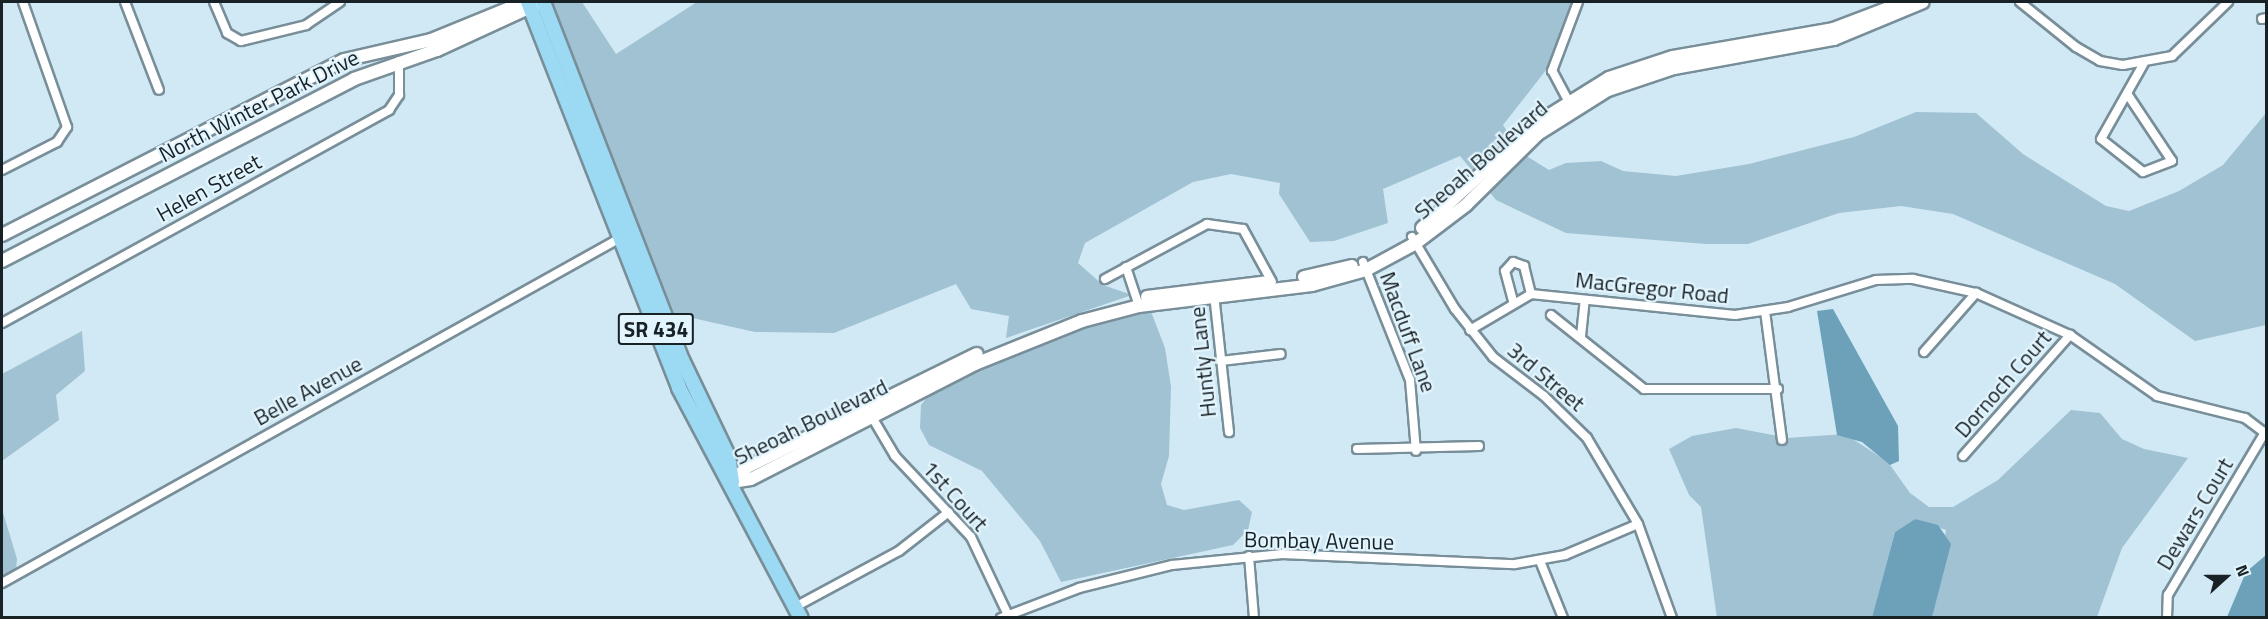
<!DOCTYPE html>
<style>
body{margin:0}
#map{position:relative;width:2268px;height:619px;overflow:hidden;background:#d0e9f4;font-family:"Titillium Web",sans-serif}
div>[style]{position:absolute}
.green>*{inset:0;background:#a1c2d2}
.water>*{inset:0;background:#6ca1b9}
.roads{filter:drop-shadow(2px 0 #788e99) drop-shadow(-2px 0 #788e99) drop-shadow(0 2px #788e99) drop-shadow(0 -2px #788e99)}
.street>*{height:8px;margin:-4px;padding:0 4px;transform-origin:4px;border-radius:4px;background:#fff}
.secondary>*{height:12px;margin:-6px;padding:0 6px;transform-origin:6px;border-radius:6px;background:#fff}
.primary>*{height:14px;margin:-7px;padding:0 7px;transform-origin:7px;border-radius:7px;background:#9cdaf4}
span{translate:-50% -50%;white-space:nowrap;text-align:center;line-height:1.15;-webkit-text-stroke:4.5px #e2f5fe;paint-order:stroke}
.shield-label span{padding:2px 4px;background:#e2f5fe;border:2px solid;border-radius:4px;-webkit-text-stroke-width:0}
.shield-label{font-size:21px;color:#182125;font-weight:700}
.street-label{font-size:22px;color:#182125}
.frame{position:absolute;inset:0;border:3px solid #182125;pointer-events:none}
.north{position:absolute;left:2196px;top:547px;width:60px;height:60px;-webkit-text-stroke:4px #e2f5fe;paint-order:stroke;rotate:69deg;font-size:16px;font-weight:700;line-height:24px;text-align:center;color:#182125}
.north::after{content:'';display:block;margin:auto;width:21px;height:27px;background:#182125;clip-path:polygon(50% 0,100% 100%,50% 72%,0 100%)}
</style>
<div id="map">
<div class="green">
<div style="clip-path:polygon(550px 2px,582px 2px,616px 54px,697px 2px,1573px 2px,1550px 65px,1503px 125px,1512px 139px,1476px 175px,1460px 156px,1383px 189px,1388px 223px,1334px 241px,1310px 242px,1279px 194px,1280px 183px,1231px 174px,1193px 182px,1085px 243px,1078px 263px,1103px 285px,1132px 295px,1006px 338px,1009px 316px,971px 309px,956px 284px,834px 333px,755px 332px,670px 313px)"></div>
<div style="clip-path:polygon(1916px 112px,1976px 113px,2023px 154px,2106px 206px,2129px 211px,2179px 191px,2223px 165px,2266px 113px,2266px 325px,2195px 341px,2115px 284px,1953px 214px,1901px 206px,1839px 213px,1748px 244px,1706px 244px,1566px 233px,1496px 200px,1487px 189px,1523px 154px,1549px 170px,1566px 163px,1601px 161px,1623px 171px,1676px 176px,1749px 164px,1854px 137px)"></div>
<div style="clip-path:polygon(1150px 309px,1165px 348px,1171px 387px,1169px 456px,1161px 484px,1167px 505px,1184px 510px,1239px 500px,1252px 512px,1248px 530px,1233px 545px,1061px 582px,1040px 541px,982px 471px,929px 445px,920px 428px,921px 405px,932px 391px,976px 368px,1083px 325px)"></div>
<div style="clip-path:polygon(82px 331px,85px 371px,56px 395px,59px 420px,2px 461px,2px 374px)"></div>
<div style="clip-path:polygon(2071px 410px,2100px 413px,2122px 439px,2144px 449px,2188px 458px,2122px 548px,2097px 617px,1932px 617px,1946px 530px,1915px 519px,1895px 532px,1872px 617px,1717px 618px,1701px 507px,1689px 495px,1669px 449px,1692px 436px,1736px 428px,1778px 436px,1778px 445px,1787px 443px,1787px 438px,1845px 434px,1888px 462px,1910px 493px,1929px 507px,1953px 507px,1998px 480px)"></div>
<div style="clip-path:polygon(2px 509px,17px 559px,16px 570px,2px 576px)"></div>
</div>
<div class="water">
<div style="clip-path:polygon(1833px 309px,1898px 426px,1899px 461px,1890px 465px,1862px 442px,1837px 435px,1817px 311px)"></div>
<div style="clip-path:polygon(1915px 519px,1938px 525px,1951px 544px,1932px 617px,1872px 617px,1895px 532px)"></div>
<div style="clip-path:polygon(2266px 555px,2266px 617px,2227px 617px,2246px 572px)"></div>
</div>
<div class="roads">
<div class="street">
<div style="left:125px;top:2px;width:94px;rotate:68.9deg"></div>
<div style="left:214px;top:2px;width:34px;rotate:67deg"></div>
<div style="left:227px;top:33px;width:16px;rotate:30deg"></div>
<div style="left:241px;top:41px;width:67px;rotate:-13.8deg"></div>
<div style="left:306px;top:25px;width:41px;rotate:-34.1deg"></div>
<div style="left:2020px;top:2px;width:72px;rotate:38.8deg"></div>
<div style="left:2076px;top:47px;width:28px;rotate:30deg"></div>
<div style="left:2100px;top:61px;width:23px;rotate:10deg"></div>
<div style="left:2123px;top:65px;width:50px;rotate:-10.4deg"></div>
<div style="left:2172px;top:56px;width:78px;rotate:-44deg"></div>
<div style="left:2262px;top:19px;width:4px;rotate:-14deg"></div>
<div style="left:2128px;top:95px;width:79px;rotate:56.3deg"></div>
<div style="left:2172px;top:161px;width:31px;rotate:159deg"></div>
<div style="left:2143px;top:172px;width:53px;rotate:-141.8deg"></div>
<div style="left:2101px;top:139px;width:87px;rotate:-60.5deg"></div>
<div style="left:1571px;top:106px;width:40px;rotate:-118deg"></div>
<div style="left:1552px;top:71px;width:74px;rotate:-69.4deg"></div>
<div style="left:2px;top:170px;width:62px;rotate:-27deg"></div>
<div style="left:57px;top:142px;width:18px;rotate:-56deg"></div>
<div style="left:67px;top:127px;width:133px;rotate:-109.4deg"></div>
<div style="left:1412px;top:237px;width:84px;rotate:59.2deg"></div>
<div style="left:1455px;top:309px;width:61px;rotate:51.6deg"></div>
<div style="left:1493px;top:357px;width:64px;rotate:37.4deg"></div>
<div style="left:1544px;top:396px;width:60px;rotate:44.3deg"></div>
<div style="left:1587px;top:438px;width:100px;rotate:59.3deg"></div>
<div style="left:1638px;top:524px;width:100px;rotate:70.1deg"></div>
<div style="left:1363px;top:262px;width:127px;rotate:68.3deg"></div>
<div style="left:1410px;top:380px;width:71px;rotate:85.2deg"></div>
<div style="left:1126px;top:267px;width:41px;rotate:71.6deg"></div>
<div style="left:1105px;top:279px;width:116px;rotate:-28.3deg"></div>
<div style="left:1207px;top:224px;width:36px;rotate:8deg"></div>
<div style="left:1243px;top:229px;width:60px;rotate:61.3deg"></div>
<div style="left:1214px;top:294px;width:139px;rotate:83.8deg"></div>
<div style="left:1513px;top:301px;width:31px;rotate:-105deg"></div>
<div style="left:1505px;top:271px;width:12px;rotate:-48deg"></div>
<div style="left:1513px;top:262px;width:12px;rotate:20deg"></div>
<div style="left:1524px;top:266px;width:29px;rotate:76deg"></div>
<div style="left:1765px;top:311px;width:130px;rotate:82.5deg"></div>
<div style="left:1551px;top:315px;width:119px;rotate:38.5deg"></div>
<div style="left:1644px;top:389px;width:134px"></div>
<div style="left:2px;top:323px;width:442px;rotate:-28.8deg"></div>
<div style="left:389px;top:110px;width:18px;rotate:-56deg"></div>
<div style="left:399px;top:95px;width:34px;rotate:-90deg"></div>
<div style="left:1470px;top:330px;width:71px;rotate:-30.5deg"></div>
<div style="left:1531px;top:294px;width:205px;rotate:5.9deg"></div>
<div style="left:1735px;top:315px;width:54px;rotate:-8.6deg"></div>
<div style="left:1788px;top:307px;width:92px;rotate:-17.1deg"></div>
<div style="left:1876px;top:280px;width:37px;rotate:-2deg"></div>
<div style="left:1913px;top:279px;width:65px;rotate:12.5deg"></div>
<div style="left:1976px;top:293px;width:103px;rotate:24.1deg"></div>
<div style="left:2070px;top:335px;width:106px;rotate:35deg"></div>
<div style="left:2157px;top:396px;width:91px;rotate:14deg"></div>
<div style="left:2245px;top:418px;width:26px;rotate:37deg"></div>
<div style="left:1581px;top:336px;width:36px;rotate:-84deg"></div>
<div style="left:1924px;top:352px;width:79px;rotate:-48.6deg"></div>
<div style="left:1221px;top:361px;width:60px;rotate:-6.7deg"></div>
<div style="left:869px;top:412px;width:51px;rotate:59.4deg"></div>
<div style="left:895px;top:456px;width:111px;rotate:46.8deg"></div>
<div style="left:971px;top:537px;width:86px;rotate:64.6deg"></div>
<div style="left:1357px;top:449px;width:122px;rotate:-1.4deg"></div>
<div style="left:1963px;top:456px;width:162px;rotate:-48.5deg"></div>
<div style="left:1249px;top:556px;width:62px;rotate:85.4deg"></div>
<div style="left:1540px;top:561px;width:61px;rotate:68deg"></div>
<div style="left:2px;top:583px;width:712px;rotate:-29.16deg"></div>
<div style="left:795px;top:607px;width:118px;rotate:-28.3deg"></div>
<div style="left:899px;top:551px;width:63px;rotate:-38deg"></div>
<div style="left:1001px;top:618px;width:84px;rotate:-21deg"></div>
<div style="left:1079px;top:588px;width:96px;rotate:-13.9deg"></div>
<div style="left:1172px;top:565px;width:111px;rotate:-5.7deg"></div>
<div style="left:1282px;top:554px;width:233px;rotate:2.5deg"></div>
<div style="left:1515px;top:564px;width:51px;rotate:-10.2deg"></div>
<div style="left:1565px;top:555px;width:79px;rotate:-23deg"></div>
<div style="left:2167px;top:618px;width:23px;rotate:-88deg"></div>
<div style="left:2168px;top:595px;width:190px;rotate:-59.2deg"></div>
</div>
<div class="secondary">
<div style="left:1422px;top:228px;width:154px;rotate:-42.6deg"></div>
<div style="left:1535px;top:124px;width:87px;rotate:-31.9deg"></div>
<div style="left:1609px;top:78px;width:67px;rotate:-18.2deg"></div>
<div style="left:1673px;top:57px;width:162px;rotate:-9.9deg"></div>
<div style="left:1833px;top:29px;width:76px;rotate:-20.8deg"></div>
<div style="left:2px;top:235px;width:384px;rotate:-27.1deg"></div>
<div style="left:344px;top:60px;width:89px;rotate:-12.9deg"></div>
<div style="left:431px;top:40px;width:100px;rotate:-22.2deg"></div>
<div style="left:2px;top:261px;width:396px;rotate:-27.3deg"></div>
<div style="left:354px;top:79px;width:88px;rotate:-19.3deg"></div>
<div style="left:437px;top:50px;width:110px;rotate:-24.7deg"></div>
<div style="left:1304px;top:277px;width:49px;rotate:-12.9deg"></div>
<div style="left:1147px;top:297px;width:123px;rotate:-7deg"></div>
<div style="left:732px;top:482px;width:19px;rotate:-9deg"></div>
<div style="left:751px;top:479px;width:252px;rotate:-27.2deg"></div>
<div style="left:975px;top:364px;width:115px;rotate:-21.9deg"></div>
<div style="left:1082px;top:321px;width:59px;rotate:-14.7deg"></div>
<div style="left:1139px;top:306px;width:174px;rotate:-6.9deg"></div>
<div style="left:1312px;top:285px;width:56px;rotate:-15.5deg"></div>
<div style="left:1366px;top:270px;width:57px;rotate:-28.4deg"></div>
<div style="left:1416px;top:243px;width:63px;rotate:-37.2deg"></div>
<div style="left:1466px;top:205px;width:101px;rotate:-44.6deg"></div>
<div style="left:1538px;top:134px;width:83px;rotate:-32.2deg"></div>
<div style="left:1608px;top:90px;width:70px;rotate:-18.4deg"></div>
<div style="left:1674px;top:68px;width:163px;rotate:-10.3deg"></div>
<div style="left:1834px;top:39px;width:96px;rotate:-22.6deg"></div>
<div style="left:732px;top:482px;width:21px;rotate:-45deg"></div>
<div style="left:747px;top:467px;width:256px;rotate:-26.2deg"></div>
</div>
<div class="primary">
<div style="left:528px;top:2px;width:414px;rotate:68.6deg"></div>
<div style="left:679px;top:388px;width:260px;rotate:62.1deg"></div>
<div style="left:543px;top:2px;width:384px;rotate:68.8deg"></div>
<div style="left:682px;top:360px;width:106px;rotate:64.4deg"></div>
<div style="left:728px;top:456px;width:26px;rotate:81deg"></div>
</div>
</div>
<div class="shield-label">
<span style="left:656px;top:329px">SR 434</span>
</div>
<div class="street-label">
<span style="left:259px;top:106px;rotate:-27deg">North Winter Park Drive</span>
<span style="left:1481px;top:160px;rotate:-41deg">Sheoah Boulevard</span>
<span style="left:209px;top:188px;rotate:-29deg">Helen Street</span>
<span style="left:1652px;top:288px;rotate:6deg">MacGregor Road</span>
<span style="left:1408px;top:332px;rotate:70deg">Macduff Lane</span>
<span style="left:1203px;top:362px;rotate:-96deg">Huntly Lane</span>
<span style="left:1546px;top:377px;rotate:40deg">3rd Street</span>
<span style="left:2003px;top:384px;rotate:-49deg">Dornoch Court</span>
<span style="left:308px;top:391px;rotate:-29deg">Belle Avenue</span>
<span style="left:811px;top:422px;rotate:-26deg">Sheoah Boulevard</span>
<span style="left:955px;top:496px;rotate:48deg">1st Court</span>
<span style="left:2195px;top:514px;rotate:-59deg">Dewars Court</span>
<span style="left:1319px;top:541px;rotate:1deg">Bombay Avenue</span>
</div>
<div class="frame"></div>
<div class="north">N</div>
</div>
